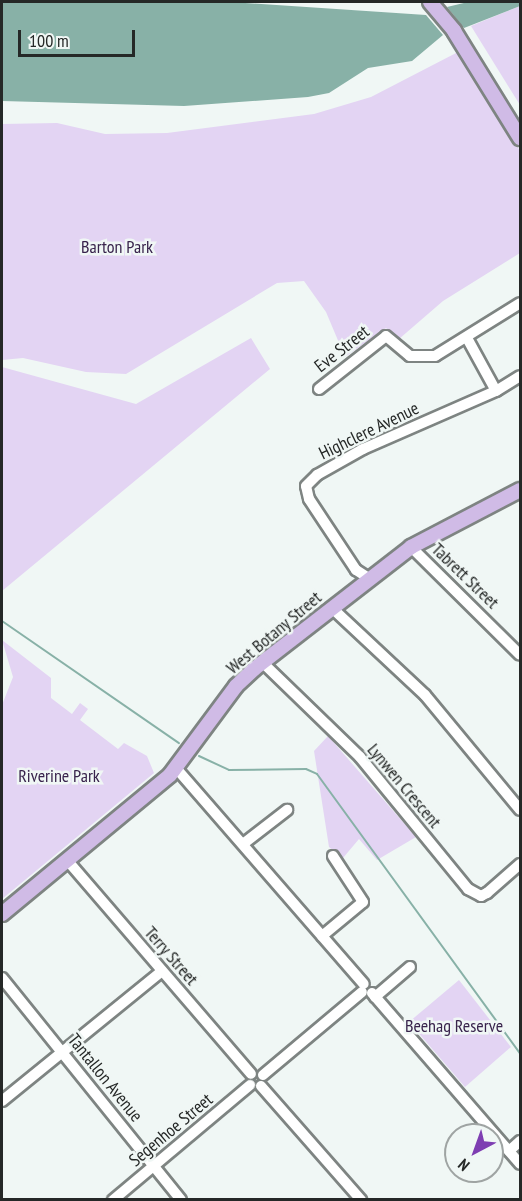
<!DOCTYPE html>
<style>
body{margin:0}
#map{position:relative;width:522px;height:1201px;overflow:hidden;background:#f0f7f5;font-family:"PT Sans Narrow",sans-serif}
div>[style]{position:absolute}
.green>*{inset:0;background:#e3d4f3}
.water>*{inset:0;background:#88b1a7}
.stream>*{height:2px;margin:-1px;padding:0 1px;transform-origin:1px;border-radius:1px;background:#88b1a7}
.roads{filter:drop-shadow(2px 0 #7e8482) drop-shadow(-2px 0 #7e8482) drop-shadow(0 2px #7e8482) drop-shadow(0 -2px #7e8482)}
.minor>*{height:10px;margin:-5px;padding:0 5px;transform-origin:5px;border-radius:5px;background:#fff}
.major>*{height:14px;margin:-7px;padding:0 7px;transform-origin:7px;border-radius:7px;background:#d0bbe6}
span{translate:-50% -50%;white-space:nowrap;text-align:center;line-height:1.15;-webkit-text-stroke:5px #f0f7f5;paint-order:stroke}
.park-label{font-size:18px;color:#38234c}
.street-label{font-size:18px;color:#252827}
.frame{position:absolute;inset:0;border:3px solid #252827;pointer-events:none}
.north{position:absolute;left:444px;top:1123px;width:60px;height:60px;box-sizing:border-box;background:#f0f7f5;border:2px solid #9fa4a3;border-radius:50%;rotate:221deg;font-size:16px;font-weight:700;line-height:24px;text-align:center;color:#252827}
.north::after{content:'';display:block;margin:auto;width:21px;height:27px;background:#7e3eb2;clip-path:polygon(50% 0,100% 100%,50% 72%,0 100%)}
.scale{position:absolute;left:18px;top:30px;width:117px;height:27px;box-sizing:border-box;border:3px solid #252827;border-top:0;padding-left:8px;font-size:18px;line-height:21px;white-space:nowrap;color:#252827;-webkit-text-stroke:4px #f0f7f5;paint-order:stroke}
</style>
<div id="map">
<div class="green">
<div style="clip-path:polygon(520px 6px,520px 105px,471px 26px)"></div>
<div style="clip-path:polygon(458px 52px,520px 151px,520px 253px,443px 301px,399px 339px,386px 328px,345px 357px,326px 312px,304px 281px,277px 283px,126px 374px,86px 372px,23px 358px,2px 360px,2px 124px,57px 123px,105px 134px,167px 133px,314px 114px,371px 97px)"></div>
<div style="clip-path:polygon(251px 338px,270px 369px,2px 591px,2px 367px,136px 404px)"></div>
<div style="clip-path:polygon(2px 640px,51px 678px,51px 698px,72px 714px,80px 703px,88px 709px,80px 720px,118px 749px,124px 743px,147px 756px,154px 773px,2px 899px,2px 705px,13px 677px)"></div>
<div style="clip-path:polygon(328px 736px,416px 837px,377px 860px,359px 839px,343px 858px,329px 847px,314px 751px)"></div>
<div style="clip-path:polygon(459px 980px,511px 1047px,465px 1087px,409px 1022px)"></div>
</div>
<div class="water">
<div style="clip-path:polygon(2px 2px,231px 2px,426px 15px,443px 35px,412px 61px,368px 68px,329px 93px,308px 97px,184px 106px,2px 101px)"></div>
<div style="clip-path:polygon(468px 2px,520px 2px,520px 6px,464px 28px,447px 7px)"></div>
</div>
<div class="stream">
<div style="left:2px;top:621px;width:215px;rotate:34.6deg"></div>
<div style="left:199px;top:756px;width:33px;rotate:25deg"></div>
<div style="left:229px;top:770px;width:77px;rotate:-0.7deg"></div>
<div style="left:306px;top:769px;width:12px;rotate:24deg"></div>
<div style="left:317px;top:774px;width:345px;rotate:54deg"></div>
</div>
<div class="roads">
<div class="minor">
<div style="left:467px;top:338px;width:60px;rotate:61.3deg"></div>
<div style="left:319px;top:389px;width:85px;rotate:-38.3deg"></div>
<div style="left:386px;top:336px;width:31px;rotate:40deg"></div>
<div style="left:410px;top:356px;width:25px"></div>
<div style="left:435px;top:356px;width:100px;rotate:-31.9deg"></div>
<div style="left:411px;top:547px;width:153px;rotate:44.7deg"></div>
<div style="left:370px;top:579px;width:17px;rotate:-147deg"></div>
<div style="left:356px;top:570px;width:85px;rotate:-123.5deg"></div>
<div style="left:309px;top:499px;width:13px;rotate:-103deg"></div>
<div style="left:306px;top:486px;width:16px;rotate:-45deg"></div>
<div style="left:317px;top:475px;width:53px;rotate:-29.5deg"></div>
<div style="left:363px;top:449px;width:145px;rotate:-23.6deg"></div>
<div style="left:496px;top:391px;width:28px;rotate:-32deg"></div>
<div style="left:332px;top:608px;width:127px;rotate:43.1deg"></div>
<div style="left:425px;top:695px;width:149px;rotate:50.4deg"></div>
<div style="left:262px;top:662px;width:136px;rotate:44.1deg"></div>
<div style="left:360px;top:757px;width:171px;rotate:50.7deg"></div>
<div style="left:468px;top:889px;width:15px;rotate:28deg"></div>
<div style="left:481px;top:896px;width:7px;rotate:-27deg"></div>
<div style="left:487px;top:893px;width:44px;rotate:-41.3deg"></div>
<div style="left:176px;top:768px;width:286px;rotate:49deg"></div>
<div style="left:243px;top:844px;width:56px;rotate:-37.7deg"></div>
<div style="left:67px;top:860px;width:282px;rotate:49.3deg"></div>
<div style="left:322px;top:936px;width:53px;rotate:-39.7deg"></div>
<div style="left:363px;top:902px;width:55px;rotate:-123.1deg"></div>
<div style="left:2px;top:978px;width:285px;rotate:51.1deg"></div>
<div style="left:372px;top:993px;width:226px;rotate:49.1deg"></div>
<div style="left:375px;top:997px;width:46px;rotate:-40.6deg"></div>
<div style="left:263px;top:1075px;width:129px;rotate:-40deg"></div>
<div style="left:261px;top:1086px;width:152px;rotate:48.7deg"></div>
<div style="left:2px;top:1101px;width:206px;rotate:-39.1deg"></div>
<div style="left:509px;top:1151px;width:15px;rotate:-42deg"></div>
<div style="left:113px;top:1200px;width:179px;rotate:-40deg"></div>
</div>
<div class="major">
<div style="left:430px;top:2px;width:38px;rotate:50deg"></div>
<div style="left:454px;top:31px;width:126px;rotate:58.3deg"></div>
<div style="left:2px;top:914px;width:218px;rotate:-39.6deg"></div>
<div style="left:170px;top:775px;width:111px;rotate:-53.4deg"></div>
<div style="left:236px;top:686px;width:25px;rotate:-43deg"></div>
<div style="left:254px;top:669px;width:199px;rotate:-37.8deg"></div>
<div style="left:411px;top:547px;width:123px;rotate:-27.6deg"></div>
</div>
</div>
<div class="park-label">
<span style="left:117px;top:247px">Barton Park</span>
<span style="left:59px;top:776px">Riverine Park</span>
<span style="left:454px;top:1026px">Beehag Reserve</span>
</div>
<div class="street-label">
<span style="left:342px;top:349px;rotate:-38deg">Eve Street</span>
<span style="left:369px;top:431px;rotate:-26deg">Highclere Avenue</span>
<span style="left:465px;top:576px;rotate:44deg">Tabrett Street</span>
<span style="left:274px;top:633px;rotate:-40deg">West Botany Street</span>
<span style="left:404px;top:786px;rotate:50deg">Lynwen Crescent</span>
<span style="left:171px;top:956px;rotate:49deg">Terry Street</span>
<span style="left:105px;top:1078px;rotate:51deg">Tantallon Avenue</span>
<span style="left:171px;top:1130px;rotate:-40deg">Segenhoe Street</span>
</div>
<div class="frame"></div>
<div class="north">N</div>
<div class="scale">100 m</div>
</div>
